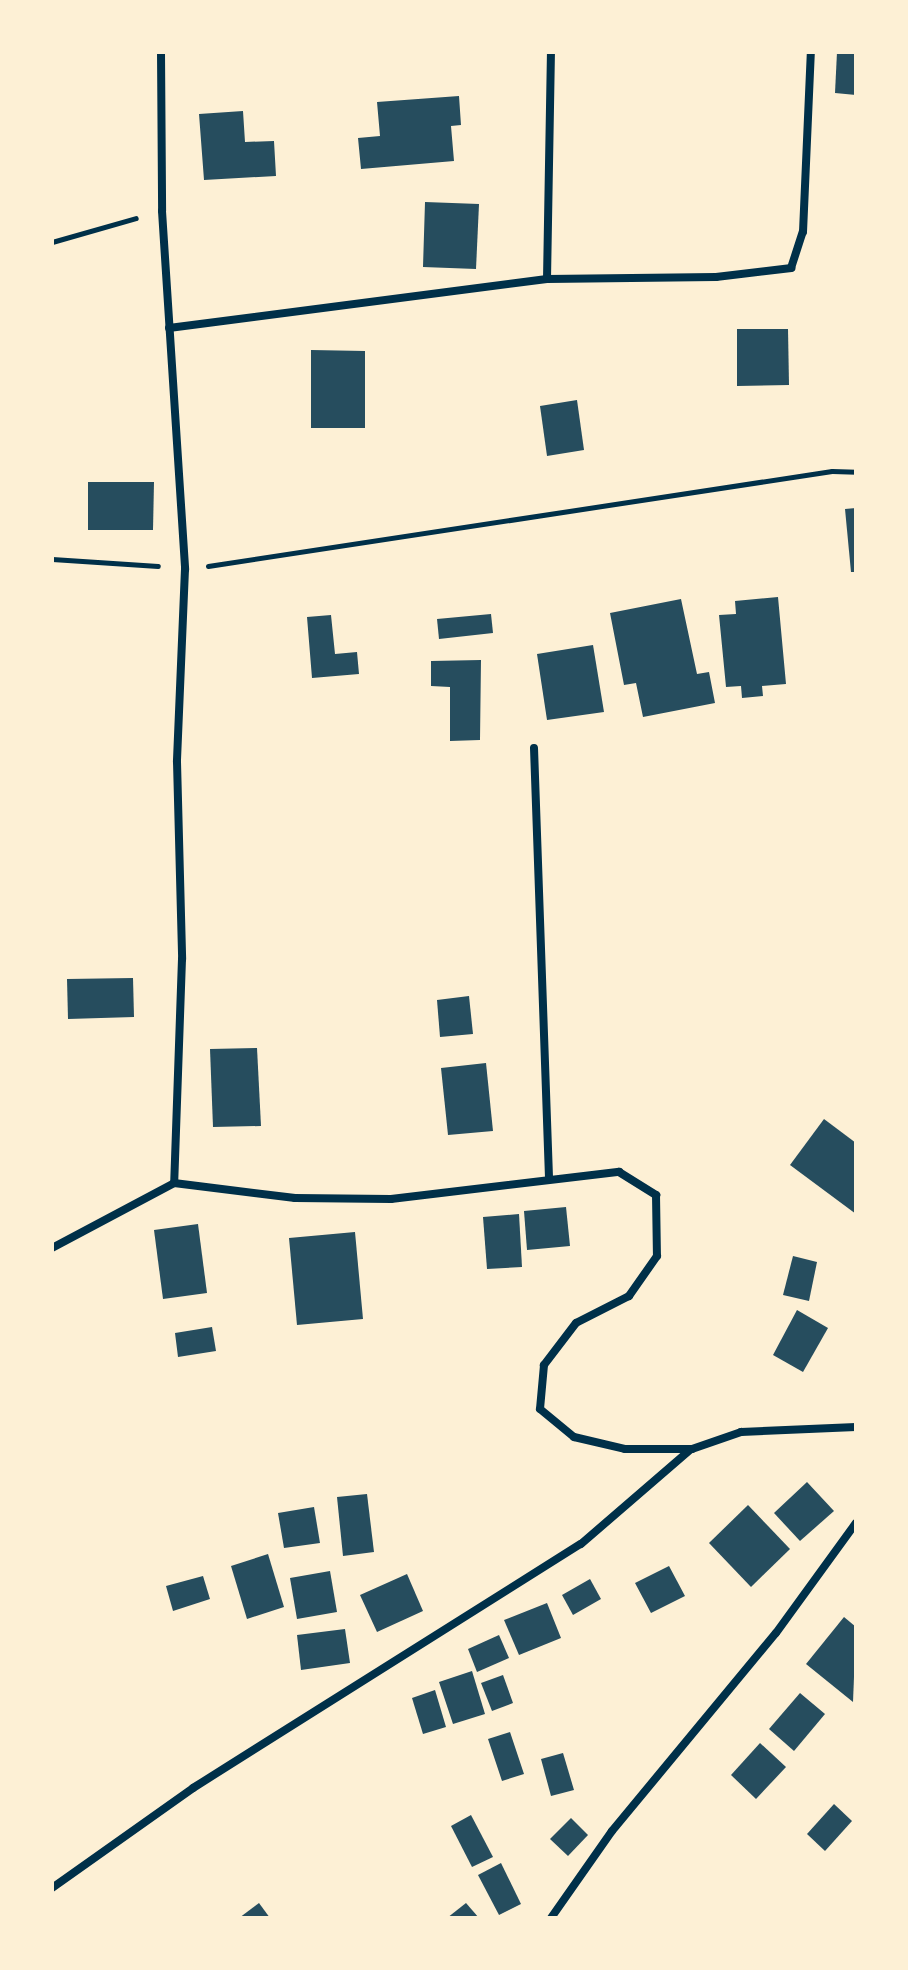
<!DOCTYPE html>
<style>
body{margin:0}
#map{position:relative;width:908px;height:1970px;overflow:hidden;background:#fdf0d5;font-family:"Fira Sans",sans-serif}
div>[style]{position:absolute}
.building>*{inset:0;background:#264d5e}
.path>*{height:5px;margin:-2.5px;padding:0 2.5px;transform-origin:2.5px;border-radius:2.5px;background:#003049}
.minor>*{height:8px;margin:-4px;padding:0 4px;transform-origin:4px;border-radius:4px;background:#003049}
span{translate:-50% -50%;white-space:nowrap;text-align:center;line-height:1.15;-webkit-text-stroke:7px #fdf0d5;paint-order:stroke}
.frame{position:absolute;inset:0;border:54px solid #fdf0d5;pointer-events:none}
</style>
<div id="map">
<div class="building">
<div style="clip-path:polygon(837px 52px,856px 52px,856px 95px,835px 93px)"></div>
<div style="clip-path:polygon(459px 96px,461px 125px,451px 126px,454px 161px,361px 169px,358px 138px,380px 136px,377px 102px)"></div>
<div style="clip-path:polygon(243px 111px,245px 142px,274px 141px,276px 176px,204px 180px,199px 114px)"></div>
<div style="clip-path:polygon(425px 202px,479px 204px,476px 269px,423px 267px)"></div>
<div style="clip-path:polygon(737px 329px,788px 329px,789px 385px,737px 386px)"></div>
<div style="clip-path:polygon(311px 350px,365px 351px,365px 428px,311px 428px)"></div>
<div style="clip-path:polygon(577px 400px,584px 450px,547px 456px,540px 406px)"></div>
<div style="clip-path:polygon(88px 482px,154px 482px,153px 530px,88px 530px)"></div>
<div style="clip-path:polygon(856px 508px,856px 572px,851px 572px,845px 509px)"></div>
<div style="clip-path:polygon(778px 597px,786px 684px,762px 686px,763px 696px,742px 698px,741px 686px,726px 687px,719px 615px,736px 614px,735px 601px)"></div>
<div style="clip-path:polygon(681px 599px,697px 674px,709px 672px,715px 703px,643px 717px,636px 683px,624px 685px,610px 613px)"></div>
<div style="clip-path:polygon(491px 614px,493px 633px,439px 639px,437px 619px)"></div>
<div style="clip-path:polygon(331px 615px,335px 654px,357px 652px,359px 674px,312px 678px,307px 617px)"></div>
<div style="clip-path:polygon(593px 645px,604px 712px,547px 720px,537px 654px)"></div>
<div style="clip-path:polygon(481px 660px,480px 740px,450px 741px,450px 687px,431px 686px,431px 661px)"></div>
<div style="clip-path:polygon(133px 978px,134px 1017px,68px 1019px,67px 979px)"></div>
<div style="clip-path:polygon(469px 996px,473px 1034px,440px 1037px,437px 1000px)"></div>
<div style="clip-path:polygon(257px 1048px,261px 1126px,213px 1127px,210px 1049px)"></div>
<div style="clip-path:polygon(486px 1063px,493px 1131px,448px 1135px,441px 1068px)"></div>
<div style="clip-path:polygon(824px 1119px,856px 1143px,856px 1214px,790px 1165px)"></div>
<div style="clip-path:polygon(566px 1207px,570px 1246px,527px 1250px,524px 1211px)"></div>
<div style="clip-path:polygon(519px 1214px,522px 1267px,487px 1269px,483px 1217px)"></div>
<div style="clip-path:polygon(198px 1224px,207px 1293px,163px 1299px,154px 1230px)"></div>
<div style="clip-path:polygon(355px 1232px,363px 1319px,297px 1325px,289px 1238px)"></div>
<div style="clip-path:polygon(793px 1256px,817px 1262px,809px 1301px,783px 1295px)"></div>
<div style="clip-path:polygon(797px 1310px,828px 1328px,803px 1372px,773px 1355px)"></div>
<div style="clip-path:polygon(212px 1327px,216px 1351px,178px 1357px,175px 1333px)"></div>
<div style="clip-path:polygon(807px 1482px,834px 1511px,800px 1541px,774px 1513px)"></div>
<div style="clip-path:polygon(367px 1494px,374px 1552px,343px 1556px,337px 1497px)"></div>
<div style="clip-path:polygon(748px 1505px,790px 1549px,751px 1587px,709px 1543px)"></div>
<div style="clip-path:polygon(314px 1507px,320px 1543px,284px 1548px,278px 1513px)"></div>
<div style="clip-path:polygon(268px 1554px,284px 1607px,247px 1619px,231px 1566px)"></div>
<div style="clip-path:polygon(669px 1566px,685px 1596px,651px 1613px,635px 1583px)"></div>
<div style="clip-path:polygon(330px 1571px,337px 1612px,297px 1619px,290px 1578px)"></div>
<div style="clip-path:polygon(407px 1574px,423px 1611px,377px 1632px,360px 1595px)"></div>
<div style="clip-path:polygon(203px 1576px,210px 1599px,173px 1611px,166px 1586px)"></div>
<div style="clip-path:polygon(590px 1579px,601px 1599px,573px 1615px,562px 1595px)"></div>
<div style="clip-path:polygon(547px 1603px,561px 1638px,519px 1655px,504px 1620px)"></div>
<div style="clip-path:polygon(844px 1617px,856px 1627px,853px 1702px,806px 1664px)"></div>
<div style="clip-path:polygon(345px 1629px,350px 1663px,301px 1670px,297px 1635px)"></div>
<div style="clip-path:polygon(499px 1635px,509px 1658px,477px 1672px,468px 1649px)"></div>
<div style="clip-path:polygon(472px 1671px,485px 1714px,453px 1724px,439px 1682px)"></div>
<div style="clip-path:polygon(503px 1675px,513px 1703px,492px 1711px,481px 1683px)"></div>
<div style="clip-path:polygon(435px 1690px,446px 1727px,423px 1734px,412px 1698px)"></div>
<div style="clip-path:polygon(800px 1693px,825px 1714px,794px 1751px,769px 1729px)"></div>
<div style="clip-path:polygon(510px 1732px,524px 1774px,502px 1781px,488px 1739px)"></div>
<div style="clip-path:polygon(760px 1743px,786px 1767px,756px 1799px,731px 1775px)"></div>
<div style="clip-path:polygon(563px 1753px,574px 1790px,551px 1796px,541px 1759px)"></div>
<div style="clip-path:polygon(834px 1804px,852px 1821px,825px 1851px,807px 1834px)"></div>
<div style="clip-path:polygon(471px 1815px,493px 1857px,472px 1867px,451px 1826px)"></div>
<div style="clip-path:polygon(571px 1818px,588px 1835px,568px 1856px,550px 1839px)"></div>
<div style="clip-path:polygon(501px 1863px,521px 1904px,499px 1915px,478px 1875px)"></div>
<div style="clip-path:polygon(259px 1903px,270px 1918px,239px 1918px)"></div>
<div style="clip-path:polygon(466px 1903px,479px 1918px,447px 1918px)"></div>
</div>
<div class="path">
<div style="left:52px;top:242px;width:87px;rotate:-15.9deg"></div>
<div style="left:52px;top:559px;width:106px;rotate:3.8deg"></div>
<div style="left:208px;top:566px;width:631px;rotate:-8.66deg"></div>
<div style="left:832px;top:471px;width:24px;rotate:2deg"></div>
</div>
<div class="minor">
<div style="left:161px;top:52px;width:159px;rotate:89.6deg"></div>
<div style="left:162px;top:211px;width:359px;rotate:86.3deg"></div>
<div style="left:185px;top:569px;width:193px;rotate:92.4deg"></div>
<div style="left:177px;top:762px;width:197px;rotate:88.5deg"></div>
<div style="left:182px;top:959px;width:224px;rotate:92deg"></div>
<div style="left:547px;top:279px;width:227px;rotate:-89deg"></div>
<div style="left:169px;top:328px;width:381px;rotate:-7.4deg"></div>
<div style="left:547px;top:279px;width:169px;rotate:-0.7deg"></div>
<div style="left:716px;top:277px;width:76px;rotate:-6.8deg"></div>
<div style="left:791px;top:268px;width:38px;rotate:-72deg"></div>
<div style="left:803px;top:232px;width:180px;rotate:-87.5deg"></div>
<div style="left:534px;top:748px;width:429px;rotate:88deg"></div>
<div style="left:52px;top:1248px;width:138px;rotate:-28deg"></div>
<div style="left:174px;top:1183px;width:122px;rotate:7.1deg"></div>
<div style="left:295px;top:1198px;width:96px;rotate:0.6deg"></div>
<div style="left:391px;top:1199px;width:230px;rotate:-6.8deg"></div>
<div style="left:619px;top:1172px;width:44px;rotate:31.9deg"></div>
<div style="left:656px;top:1195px;width:61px;rotate:89.1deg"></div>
<div style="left:657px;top:1256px;width:49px;rotate:125deg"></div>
<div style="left:629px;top:1296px;width:59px;rotate:153deg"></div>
<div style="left:576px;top:1323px;width:53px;rotate:127.3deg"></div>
<div style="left:544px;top:1365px;width:44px;rotate:95.2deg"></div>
<div style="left:540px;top:1409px;width:44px;rotate:39.5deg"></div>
<div style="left:574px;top:1437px;width:52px;rotate:13.2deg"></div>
<div style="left:625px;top:1449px;width:67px"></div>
<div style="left:692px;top:1449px;width:52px;rotate:-19.1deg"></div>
<div style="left:741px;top:1432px;width:115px;rotate:-2.5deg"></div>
<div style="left:52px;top:1888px;width:173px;rotate:-35.3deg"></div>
<div style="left:193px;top:1788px;width:458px;rotate:-32.2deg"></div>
<div style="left:581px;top:1544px;width:145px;rotate:-40.8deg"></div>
<div style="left:551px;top:1918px;width:106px;rotate:-55deg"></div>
<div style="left:612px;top:1831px;width:257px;rotate:-50.4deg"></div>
<div style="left:776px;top:1633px;width:136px;rotate:-54deg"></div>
</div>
<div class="frame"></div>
</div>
